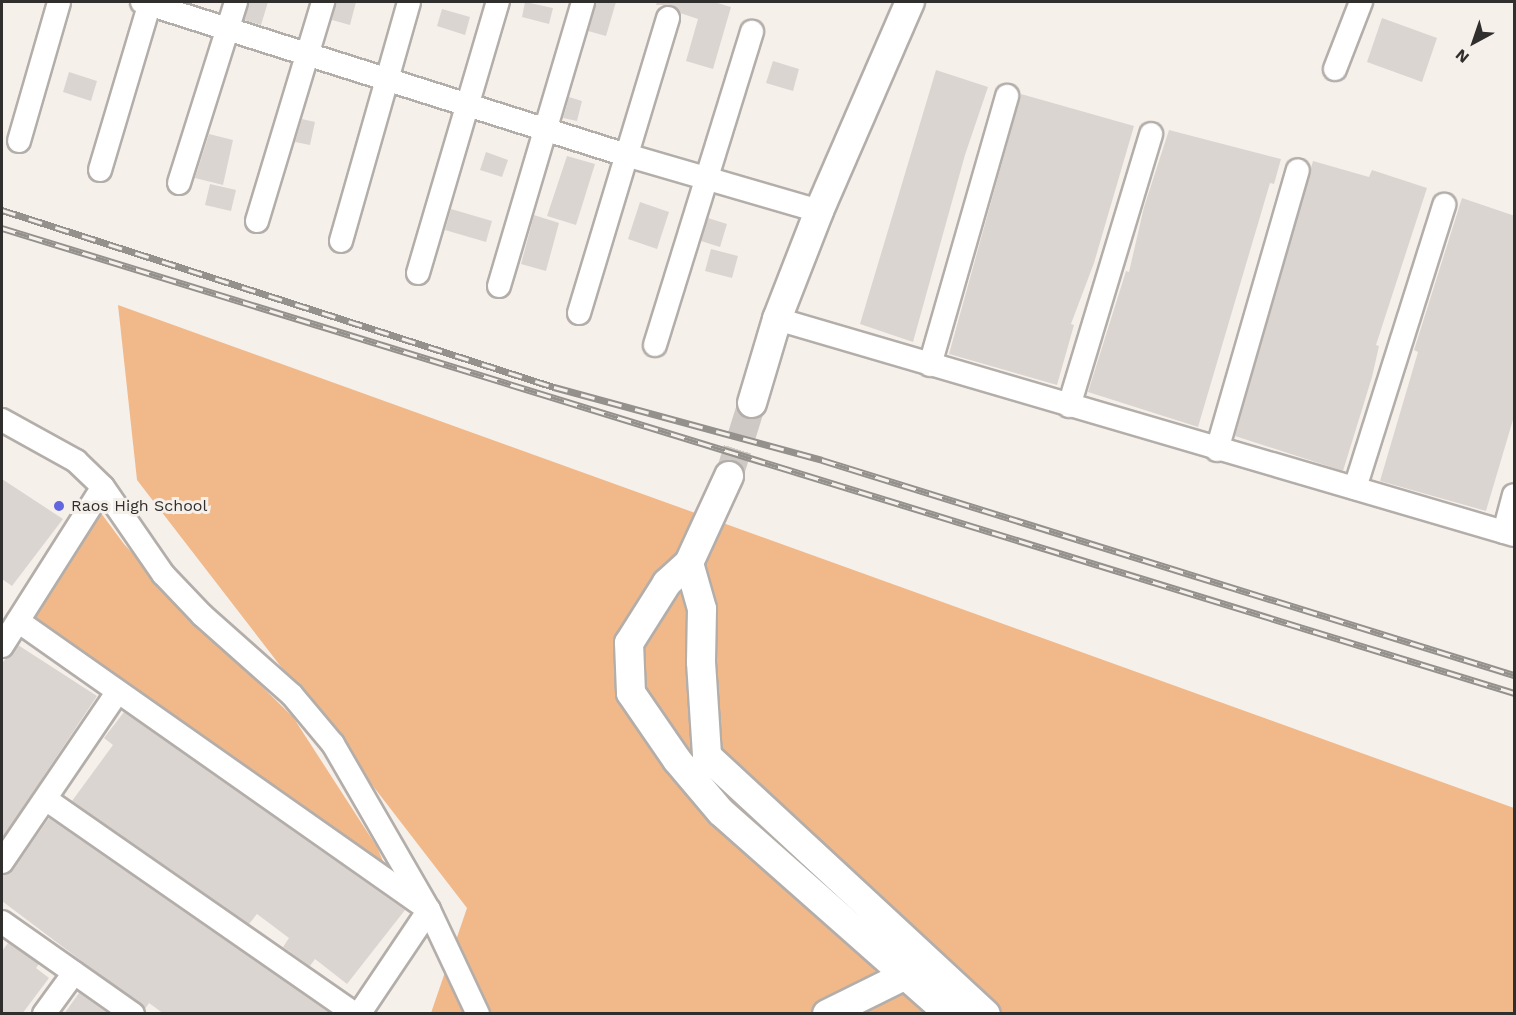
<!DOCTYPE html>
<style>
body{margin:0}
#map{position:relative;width:1516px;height:1015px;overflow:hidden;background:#f6f0eb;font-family:"Work Sans",sans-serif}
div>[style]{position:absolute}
.green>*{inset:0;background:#f1b98a}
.building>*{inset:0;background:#dbd5d1}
.tertiary-tunnel>*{height:28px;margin-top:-14px;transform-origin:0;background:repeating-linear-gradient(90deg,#cfc9c5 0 28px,transparent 0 42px)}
.roads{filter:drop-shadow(2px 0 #b4aeaa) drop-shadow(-2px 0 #b4aeaa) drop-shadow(0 2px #b4aeaa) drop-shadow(0 -2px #b4aeaa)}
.minor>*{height:22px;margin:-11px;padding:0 11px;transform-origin:11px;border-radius:11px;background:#fff}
.tertiary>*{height:28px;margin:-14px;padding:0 14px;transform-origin:14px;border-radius:14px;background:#fff}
.rail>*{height:7px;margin-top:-3.5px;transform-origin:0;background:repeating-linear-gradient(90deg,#f6f0eb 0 14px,#94908c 0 28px);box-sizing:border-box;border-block:2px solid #94908c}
.dots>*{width:16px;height:16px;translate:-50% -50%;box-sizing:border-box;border:3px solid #f6f0eb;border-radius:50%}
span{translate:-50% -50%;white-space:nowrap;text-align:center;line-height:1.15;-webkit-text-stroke:6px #f6f0eb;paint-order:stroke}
.poi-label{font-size:16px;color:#312f2d}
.left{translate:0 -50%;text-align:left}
.frame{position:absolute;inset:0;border:3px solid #312f2d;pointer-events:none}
.north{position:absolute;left:1444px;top:12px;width:60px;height:60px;-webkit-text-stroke:4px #f6f0eb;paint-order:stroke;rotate:220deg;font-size:16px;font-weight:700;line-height:24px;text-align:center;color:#312f2d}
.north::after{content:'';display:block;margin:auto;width:21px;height:27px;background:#312f2d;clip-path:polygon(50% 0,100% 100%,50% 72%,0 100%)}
</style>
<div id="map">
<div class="green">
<div style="clip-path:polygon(118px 305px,1514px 808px,1514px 1013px,431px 1013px,467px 908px,137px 480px)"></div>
<div style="clip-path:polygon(98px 509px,124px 544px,201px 627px,293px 717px,377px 847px,389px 875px,30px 615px)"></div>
</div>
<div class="building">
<div style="clip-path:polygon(249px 2px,268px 2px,261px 25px,244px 20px)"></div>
<div style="clip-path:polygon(336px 2px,356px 2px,350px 25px,332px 20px)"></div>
<div style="clip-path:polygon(525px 2px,553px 8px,549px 24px,522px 17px)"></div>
<div style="clip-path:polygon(596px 2px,616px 2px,606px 36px,588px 31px)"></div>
<div style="clip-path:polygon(657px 2px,714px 2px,731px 7px,713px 69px,686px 61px,698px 19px,680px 13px,672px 5px,656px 5px)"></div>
<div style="clip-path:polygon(442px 9px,470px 17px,465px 35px,437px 26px)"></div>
<div style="clip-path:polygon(1382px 18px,1437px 38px,1422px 82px,1367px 62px)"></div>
<div style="clip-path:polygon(773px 61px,799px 69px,793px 91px,766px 83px)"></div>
<div style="clip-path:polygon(936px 70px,988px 87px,965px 155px,913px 342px,860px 324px)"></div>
<div style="clip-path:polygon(69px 72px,97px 81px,91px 101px,63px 92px)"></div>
<div style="clip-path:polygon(1021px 94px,1134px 126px,1094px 263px,1071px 324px,1074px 325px,1057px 385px,949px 354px)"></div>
<div style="clip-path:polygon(569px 97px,582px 101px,577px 121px,563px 118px)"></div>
<div style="clip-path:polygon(302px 119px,315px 122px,310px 145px,295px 142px)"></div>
<div style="clip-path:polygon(1169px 130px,1281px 159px,1274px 184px,1270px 183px,1198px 427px,1088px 392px,1126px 271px,1129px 272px,1144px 207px)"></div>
<div style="clip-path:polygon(209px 134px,233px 140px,223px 185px,195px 178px)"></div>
<div style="clip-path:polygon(486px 152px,508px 160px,502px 177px,480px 170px)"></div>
<div style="clip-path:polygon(567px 156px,595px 164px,576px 225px,547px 216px)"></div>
<div style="clip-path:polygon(1313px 161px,1369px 177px,1372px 170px,1427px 188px,1376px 345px,1379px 346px,1372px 377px,1343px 471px,1235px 436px)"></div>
<div style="clip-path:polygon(210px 184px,236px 190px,231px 211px,205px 205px)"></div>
<div style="clip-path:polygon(1462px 198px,1515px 216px,1515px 413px,1486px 511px,1380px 481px,1418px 352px,1414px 350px)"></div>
<div style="clip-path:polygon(640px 202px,669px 212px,657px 249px,628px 239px)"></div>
<div style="clip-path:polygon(451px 209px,492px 221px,486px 242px,445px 230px)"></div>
<div style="clip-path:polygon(534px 215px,559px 223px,546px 271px,521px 264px)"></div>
<div style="clip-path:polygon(708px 218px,727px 224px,720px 247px,701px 241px)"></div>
<div style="clip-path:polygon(711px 249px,738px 256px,732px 278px,705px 271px)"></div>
<div style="clip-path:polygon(2px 479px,63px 519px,12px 586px,2px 579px)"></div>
<div style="clip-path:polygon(18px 645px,97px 696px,2px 839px,2px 663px)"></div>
<div style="clip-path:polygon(124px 712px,405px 910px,347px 984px,315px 959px,310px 966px,283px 947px,289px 938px,257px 914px,249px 924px,72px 801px,113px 745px,104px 738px)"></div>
<div style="clip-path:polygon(49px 818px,331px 1014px,164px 1014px,149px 1003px,145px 1009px,2px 901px,2px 875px,13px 870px)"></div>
<div style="clip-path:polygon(8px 943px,39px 964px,36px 968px,49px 978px,22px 1014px,2px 1014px,2px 951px)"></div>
<div style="clip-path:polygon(79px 993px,109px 1014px,64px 1014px)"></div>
</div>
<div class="tertiary-tunnel">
<div style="left:729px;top:476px;width:77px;rotate:-72.5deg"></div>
</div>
<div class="roads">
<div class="minor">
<div style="left:142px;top:2px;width:508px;rotate:17.54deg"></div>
<div style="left:626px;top:155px;width:201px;rotate:16.2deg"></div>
<div style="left:1335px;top:69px;width:72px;rotate:-68.8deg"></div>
<div style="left:19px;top:141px;width:145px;rotate:-73.9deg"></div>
<div style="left:100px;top:170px;width:175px;rotate:-73.4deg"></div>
<div style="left:179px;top:183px;width:190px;rotate:-72.5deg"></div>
<div style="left:257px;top:221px;width:229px;rotate:-73.2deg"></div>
<div style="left:341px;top:241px;width:248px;rotate:-74.1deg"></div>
<div style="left:418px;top:273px;width:283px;rotate:-73.6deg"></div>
<div style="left:499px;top:286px;width:296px;rotate:-73.5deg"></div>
<div style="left:579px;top:313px;width:308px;rotate:-73.2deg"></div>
<div style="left:777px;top:319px;width:768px;rotate:16.33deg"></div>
<div style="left:655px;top:345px;width:328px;rotate:-72.8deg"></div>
<div style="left:930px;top:365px;width:280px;rotate:-74deg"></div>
<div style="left:1069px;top:406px;width:284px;rotate:-73.2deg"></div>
<div style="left:2px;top:420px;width:85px;rotate:29deg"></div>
<div style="left:76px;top:461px;width:37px;rotate:44deg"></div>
<div style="left:103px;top:487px;width:106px;rotate:55.4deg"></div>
<div style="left:163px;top:574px;width:57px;rotate:46.4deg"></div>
<div style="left:202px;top:615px;width:120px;rotate:41.6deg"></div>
<div style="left:292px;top:695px;width:64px;rotate:50.1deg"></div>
<div style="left:333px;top:744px;width:192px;rotate:60deg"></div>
<div style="left:429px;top:910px;width:125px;rotate:123.9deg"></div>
<div style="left:1217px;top:450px;width:291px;rotate:-73.9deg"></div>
<div style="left:1355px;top:488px;width:297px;rotate:-72.5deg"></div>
<div style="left:1504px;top:532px;width:38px;rotate:-75deg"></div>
<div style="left:18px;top:621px;width:502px;rotate:35.11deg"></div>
<div style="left:429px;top:910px;width:115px;rotate:64.8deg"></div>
<div style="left:2px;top:646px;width:188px;rotate:-57.6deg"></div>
<div style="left:47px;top:800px;width:375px;rotate:34.8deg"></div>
<div style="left:2px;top:862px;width:204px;rotate:-55.8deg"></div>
<div style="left:2px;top:922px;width:160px;rotate:35.1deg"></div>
<div style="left:44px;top:1014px;width:51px;rotate:-53.8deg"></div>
</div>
<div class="tertiary">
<div style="left:752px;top:403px;width:88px;rotate:-73.4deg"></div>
<div style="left:777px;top:319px;width:116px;rotate:-68.7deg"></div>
<div style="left:819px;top:211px;width:228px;rotate:-66.5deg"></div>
<div style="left:729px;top:476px;width:96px;rotate:114.7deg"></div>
<div style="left:689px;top:563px;width:30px;rotate:138deg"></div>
<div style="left:667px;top:583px;width:71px;rotate:122.3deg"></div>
<div style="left:629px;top:643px;width:50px;rotate:87.7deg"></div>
<div style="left:631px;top:693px;width:81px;rotate:55.5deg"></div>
<div style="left:677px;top:760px;width:68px;rotate:49.8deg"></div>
<div style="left:721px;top:812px;width:305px;rotate:41.5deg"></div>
<div style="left:689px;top:563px;width:48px;rotate:74.2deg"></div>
<div style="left:702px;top:609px;width:53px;rotate:91.1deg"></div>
<div style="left:701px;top:662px;width:94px;rotate:86.3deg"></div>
<div style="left:707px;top:756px;width:380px;rotate:42.8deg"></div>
<div style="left:827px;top:1014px;width:106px;rotate:-26.3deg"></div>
</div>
</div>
<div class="rail">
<div style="left:2px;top:210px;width:580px;rotate:17.78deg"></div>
<div style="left:554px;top:387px;width:278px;rotate:15.2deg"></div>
<div style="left:822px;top:460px;width:725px;rotate:17.26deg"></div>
<div style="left:2px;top:228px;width:1582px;rotate:17.09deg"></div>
</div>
<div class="dots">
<div style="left:59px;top:506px;background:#6266df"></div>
</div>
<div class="poi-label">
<span class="left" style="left:71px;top:506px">Raos High School</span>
</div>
<div class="frame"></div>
<div class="north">N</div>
</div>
